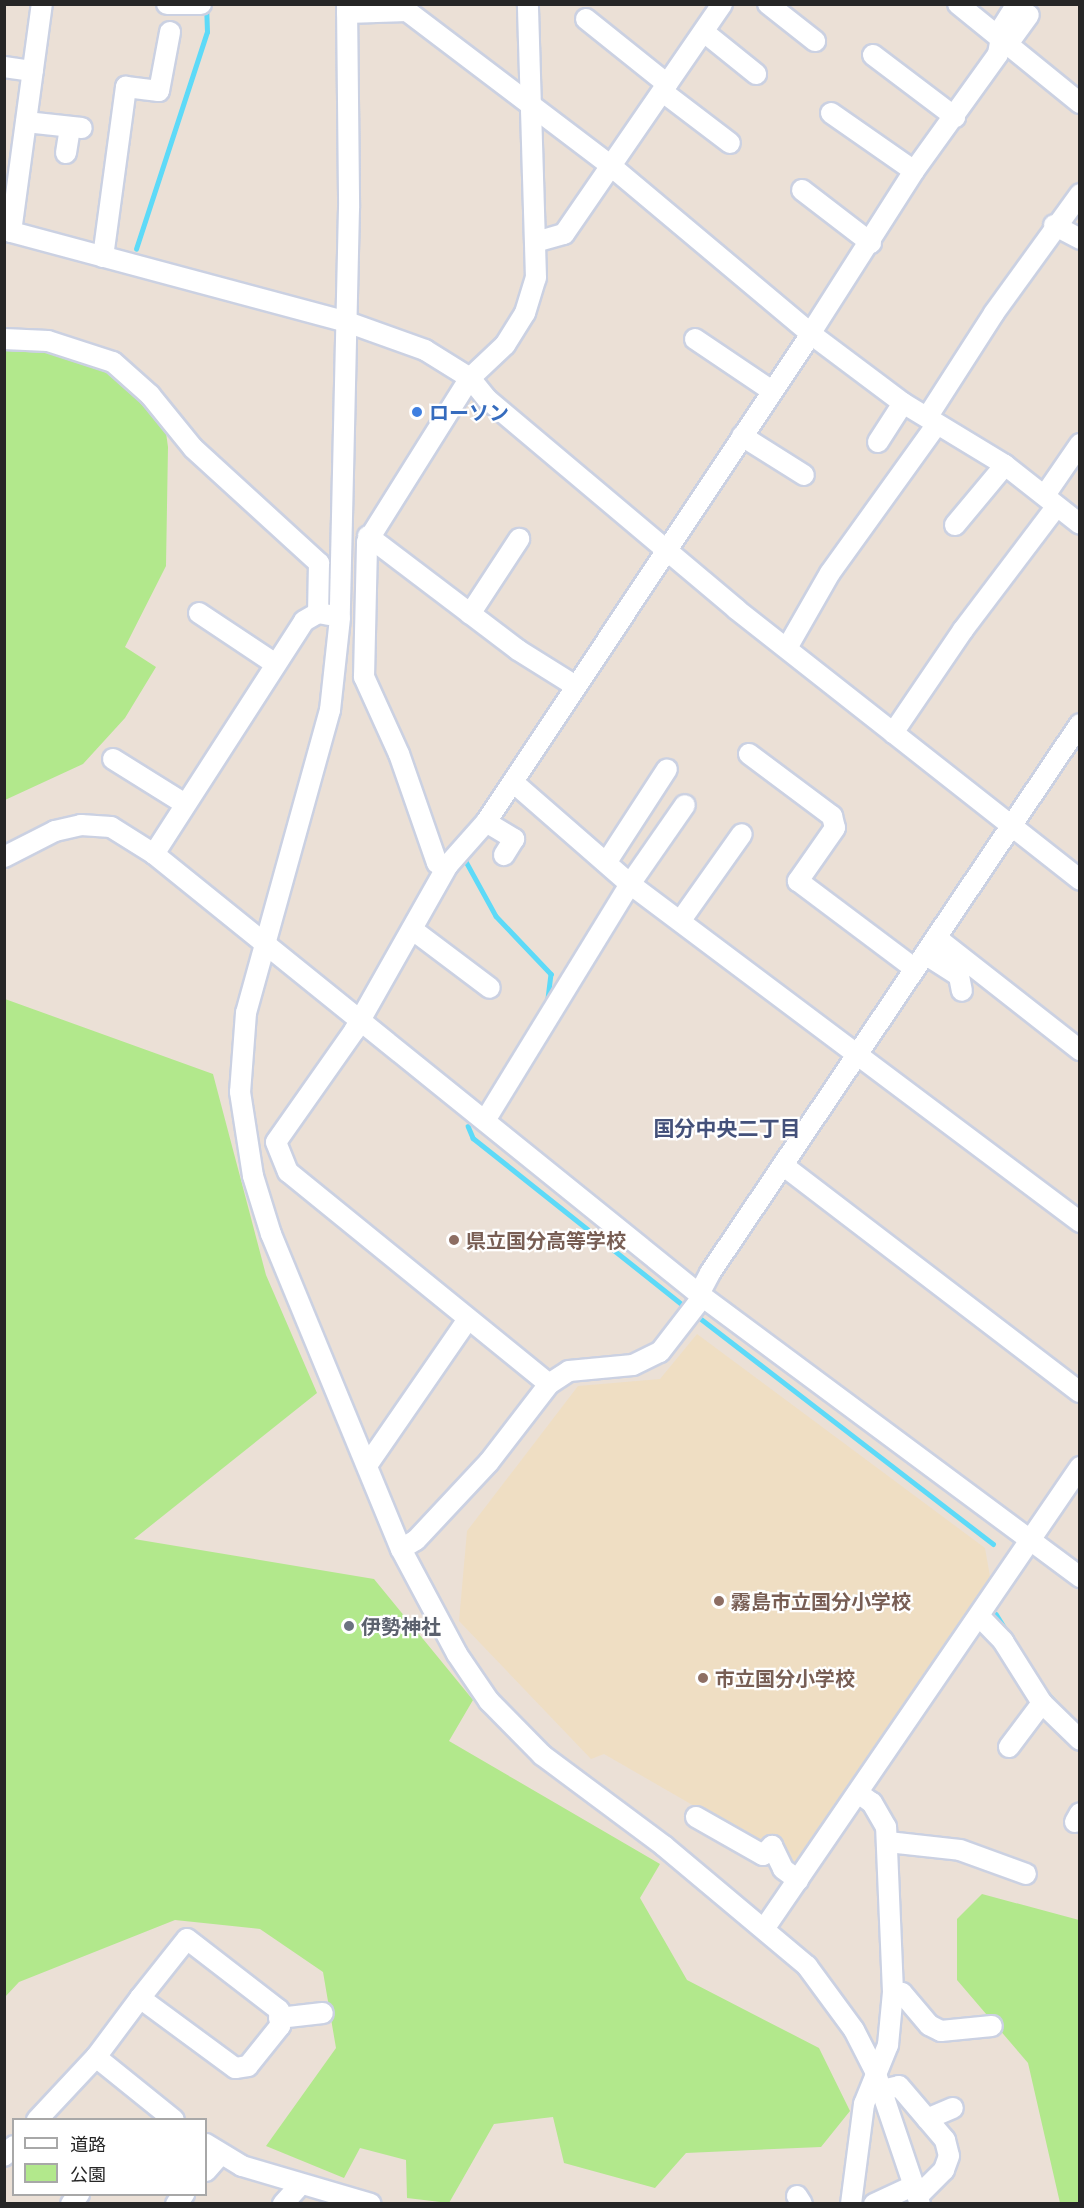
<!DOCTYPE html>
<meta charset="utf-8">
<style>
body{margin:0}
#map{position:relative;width:1084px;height:2208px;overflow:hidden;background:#ebe0d6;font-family:"Noto Sans","Noto Sans JP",sans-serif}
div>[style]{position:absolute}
.education>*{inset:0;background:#efdec3}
.green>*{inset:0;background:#b2e88c}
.stream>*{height:4.5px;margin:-2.25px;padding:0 2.25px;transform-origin:2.25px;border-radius:2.25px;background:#5ddaf8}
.roads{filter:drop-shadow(2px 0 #cbd1e2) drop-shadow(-2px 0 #cbd1e2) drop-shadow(0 2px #cbd1e2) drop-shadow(0 -2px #cbd1e2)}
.minor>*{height:20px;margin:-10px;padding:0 10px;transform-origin:10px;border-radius:10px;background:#fff}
.dots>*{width:16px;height:16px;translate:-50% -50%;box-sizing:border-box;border:3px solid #fff;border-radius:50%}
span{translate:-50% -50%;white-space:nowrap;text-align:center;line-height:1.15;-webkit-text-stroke:4.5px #fff;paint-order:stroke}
.shop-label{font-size:20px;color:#366cbe;font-weight:700}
.left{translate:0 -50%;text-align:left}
.education-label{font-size:20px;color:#785e54;font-weight:700}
.worship-label{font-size:20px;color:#5b616d;font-weight:700}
.neighbourhood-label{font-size:21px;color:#44517a;font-weight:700}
.frame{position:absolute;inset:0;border:6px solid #262626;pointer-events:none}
.legend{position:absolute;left:12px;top:2118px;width:195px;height:78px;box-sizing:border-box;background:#fff;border:2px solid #a8a8a8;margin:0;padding:8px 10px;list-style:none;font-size:18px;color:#262626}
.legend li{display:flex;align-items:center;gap:12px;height:30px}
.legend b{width:30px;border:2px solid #a8a8a8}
</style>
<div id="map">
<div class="education">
<div style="clip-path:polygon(697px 1334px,985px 1548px,991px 1582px,795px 1864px,604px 1754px,591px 1759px,459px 1621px,467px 1531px,578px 1386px,660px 1379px)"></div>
</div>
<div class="green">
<div style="clip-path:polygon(4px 350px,98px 356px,163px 411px,168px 447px,166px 566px,125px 647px,156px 667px,125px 718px,83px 764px,5px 800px)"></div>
<div style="clip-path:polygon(5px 999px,213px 1074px,266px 1275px,317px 1393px,134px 1539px,374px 1579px,473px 1700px,449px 1741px,660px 1864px,640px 1898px,687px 1980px,819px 2048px,850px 2111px,821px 2147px,686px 2153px,655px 2188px,564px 2163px,553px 2117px,494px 2124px,449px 2203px,407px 2198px,406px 2160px,360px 2148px,344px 2178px,266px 2146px,336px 2048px,323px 1972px,260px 1929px,175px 1920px,19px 1982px,5px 1997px)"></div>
<div style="clip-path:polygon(982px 1894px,1079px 1920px,1079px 2203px,1060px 2203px,1028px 2063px,957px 1980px,957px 1919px)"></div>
</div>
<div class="stream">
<div style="left:136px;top:249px;width:228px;rotate:-71.9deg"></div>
<div style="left:207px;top:32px;width:23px;rotate:-92deg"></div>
<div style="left:463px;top:856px;width:68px;rotate:61.2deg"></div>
<div style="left:496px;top:916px;width:80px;rotate:46.5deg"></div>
<div style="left:551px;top:974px;width:31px;rotate:97deg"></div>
<div style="left:468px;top:1126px;width:13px;rotate:67deg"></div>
<div style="left:473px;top:1138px;width:273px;rotate:38.5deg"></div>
<div style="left:696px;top:1315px;width:375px;rotate:37.6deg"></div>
<div style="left:996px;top:1614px;width:22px;rotate:58deg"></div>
<div style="left:1043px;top:1688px;width:28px;rotate:49deg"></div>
</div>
<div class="roads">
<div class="minor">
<div style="left:167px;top:4px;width:34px"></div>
<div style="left:347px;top:4px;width:204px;rotate:89.4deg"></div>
<div style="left:349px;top:208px;width:410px;rotate:91.3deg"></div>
<div style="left:340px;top:618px;width:93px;rotate:96.2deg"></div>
<div style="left:330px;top:710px;width:314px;rotate:105.5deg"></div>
<div style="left:246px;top:1013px;width:79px;rotate:94.3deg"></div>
<div style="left:240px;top:1092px;width:85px;rotate:81.2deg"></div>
<div style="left:253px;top:1176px;width:61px;rotate:72.8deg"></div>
<div style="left:271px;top:1234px;width:341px;rotate:67.6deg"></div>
<div style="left:401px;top:1549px;width:119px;rotate:61.9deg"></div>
<div style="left:457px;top:1654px;width:57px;rotate:55.8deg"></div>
<div style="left:489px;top:1701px;width:76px;rotate:45.5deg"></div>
<div style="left:542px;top:1755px;width:152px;rotate:36.7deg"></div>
<div style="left:664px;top:1846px;width:187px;rotate:40deg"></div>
<div style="left:807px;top:1966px;width:79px;rotate:53.7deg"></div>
<div style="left:854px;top:2030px;width:46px;rotate:62.9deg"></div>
<div style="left:875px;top:2071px;width:140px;rotate:71.3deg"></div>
<div style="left:768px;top:4px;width:60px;rotate:38.2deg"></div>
<div style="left:958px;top:4px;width:157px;rotate:39.1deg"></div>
<div style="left:347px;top:13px;width:60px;rotate:-1.9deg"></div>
<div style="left:407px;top:11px;width:256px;rotate:37.2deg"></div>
<div style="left:611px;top:166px;width:261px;rotate:40deg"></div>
<div style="left:811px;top:334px;width:115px;rotate:36.9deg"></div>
<div style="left:903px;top:403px;width:119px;rotate:31.3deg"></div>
<div style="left:1005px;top:465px;width:95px;rotate:38.2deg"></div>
<div style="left:586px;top:19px;width:104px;rotate:38.7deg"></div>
<div style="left:704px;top:32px;width:67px;rotate:38.9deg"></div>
<div style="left:1007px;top:45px;width:37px;rotate:-54deg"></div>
<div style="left:873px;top:55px;width:103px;rotate:37.1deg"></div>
<div style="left:4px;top:67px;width:29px;rotate:8deg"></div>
<div style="left:663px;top:92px;width:84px;rotate:37.3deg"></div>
<div style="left:831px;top:113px;width:101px;rotate:34.9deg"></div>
<div style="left:26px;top:122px;width:56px;rotate:6.1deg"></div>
<div style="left:66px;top:153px;width:26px;rotate:-81deg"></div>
<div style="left:802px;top:190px;width:87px;rotate:37.5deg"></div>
<div style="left:1054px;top:225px;width:30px;rotate:28deg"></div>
<div style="left:4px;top:230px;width:355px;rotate:15deg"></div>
<div style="left:347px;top:322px;width:83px;rotate:19.7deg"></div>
<div style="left:425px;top:350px;width:53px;rotate:31.9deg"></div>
<div style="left:470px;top:378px;width:27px;rotate:51deg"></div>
<div style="left:487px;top:399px;width:326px;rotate:40.1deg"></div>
<div style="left:736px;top:609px;width:438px;rotate:38.2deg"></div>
<div style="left:11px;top:232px;width:230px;rotate:-82.3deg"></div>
<div style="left:539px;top:241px;width:26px;rotate:-16deg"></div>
<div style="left:564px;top:234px;width:279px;rotate:-55.5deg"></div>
<div style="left:103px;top:257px;width:172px;rotate:-82.3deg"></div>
<div style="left:126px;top:87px;width:33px;rotate:7deg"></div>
<div style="left:159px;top:91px;width:60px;rotate:-79.4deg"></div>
<div style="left:812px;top:331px;width:190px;rotate:-57.5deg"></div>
<div style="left:914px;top:171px;width:144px;rotate:-54.3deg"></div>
<div style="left:998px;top:54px;width:28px;rotate:-80deg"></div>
<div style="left:1003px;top:26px;width:26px;rotate:-58deg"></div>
<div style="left:4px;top:339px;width:44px;rotate:2.6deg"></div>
<div style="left:48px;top:341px;width:68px;rotate:17.9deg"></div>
<div style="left:113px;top:362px;width:50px;rotate:41.7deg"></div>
<div style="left:150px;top:395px;width:68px;rotate:50.9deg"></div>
<div style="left:193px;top:448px;width:171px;rotate:42.4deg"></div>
<div style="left:319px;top:563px;width:50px;rotate:91.1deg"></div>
<div style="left:695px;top:339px;width:93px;rotate:34deg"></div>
<div style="left:928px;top:416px;width:122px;rotate:-57.3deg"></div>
<div style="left:994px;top:313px;width:147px;rotate:-54.1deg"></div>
<div style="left:742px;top:436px;width:73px;rotate:32.2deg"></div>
<div style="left:878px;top:442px;width:46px;rotate:-57.3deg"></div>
<div style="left:1045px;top:495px;width:62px;rotate:-55.5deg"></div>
<div style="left:955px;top:525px;width:78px;rotate:-50.2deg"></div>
<div style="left:368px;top:536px;width:188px;rotate:37.2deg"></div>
<div style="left:518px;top:650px;width:66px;rotate:32deg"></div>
<div style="left:199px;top:613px;width:90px;rotate:33.7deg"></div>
<div style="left:470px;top:614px;width:90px;rotate:-56.8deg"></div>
<div style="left:787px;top:648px;width:86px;rotate:-60.2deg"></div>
<div style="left:830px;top:573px;width:183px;rotate:-54.3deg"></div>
<div style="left:893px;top:733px;width:125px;rotate:-55.8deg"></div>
<div style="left:963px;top:630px;width:154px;rotate:-52.9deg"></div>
<div style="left:749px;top:754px;width:104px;rotate:36.8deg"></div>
<div style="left:832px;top:816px;width:12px;rotate:76deg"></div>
<div style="left:835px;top:828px;width:65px;rotate:124.9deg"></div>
<div style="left:798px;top:881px;width:146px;rotate:36.9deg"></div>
<div style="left:113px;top:759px;width:85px;rotate:32deg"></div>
<div style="left:513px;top:782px;width:155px;rotate:41.1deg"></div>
<div style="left:630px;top:884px;width:563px;rotate:36.91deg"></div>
<div style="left:486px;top:822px;width:33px;rotate:31deg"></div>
<div style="left:514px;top:839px;width:19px;rotate:122deg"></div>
<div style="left:154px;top:854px;width:277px;rotate:-57.2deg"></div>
<div style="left:304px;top:621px;width:16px;rotate:-30deg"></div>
<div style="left:318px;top:613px;width:11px;rotate:10deg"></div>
<div style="left:4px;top:857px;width:57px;rotate:-27deg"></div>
<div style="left:55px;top:831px;width:27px;rotate:-13deg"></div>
<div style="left:81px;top:825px;width:30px;rotate:4deg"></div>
<div style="left:111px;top:827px;width:51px;rotate:32.1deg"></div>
<div style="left:154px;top:854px;width:700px;rotate:38.92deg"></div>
<div style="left:699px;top:1294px;width:475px;rotate:36.6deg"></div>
<div style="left:608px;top:860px;width:108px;rotate:-57deg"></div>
<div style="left:448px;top:865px;width:11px;rotate:-170deg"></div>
<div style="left:437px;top:863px;width:115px;rotate:-109.2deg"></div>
<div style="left:399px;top:754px;width:85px;rotate:-114.4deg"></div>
<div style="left:364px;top:677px;width:135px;rotate:-88.7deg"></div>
<div style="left:367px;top:542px;width:194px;rotate:-57.9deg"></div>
<div style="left:470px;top:378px;width:48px;rotate:-43.3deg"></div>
<div style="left:505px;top:345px;width:38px;rotate:-58deg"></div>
<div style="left:525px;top:313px;width:37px;rotate:-73deg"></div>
<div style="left:536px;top:278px;width:274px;rotate:-91.7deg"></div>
<div style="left:681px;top:920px;width:105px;rotate:-54.7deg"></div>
<div style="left:413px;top:930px;width:96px;rotate:37deg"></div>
<div style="left:937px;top:938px;width:182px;rotate:38.1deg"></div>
<div style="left:925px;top:954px;width:40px;rotate:32.9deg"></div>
<div style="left:959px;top:976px;width:15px;rotate:79deg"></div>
<div style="left:486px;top:1119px;width:276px;rotate:-58.5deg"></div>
<div style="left:630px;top:884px;width:96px;rotate:-55.2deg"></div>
<div style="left:784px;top:1166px;width:372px;rotate:37.4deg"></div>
<div style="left:549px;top:1384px;width:24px;rotate:-33deg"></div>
<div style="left:569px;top:1371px;width:64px;rotate:-5.4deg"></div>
<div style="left:633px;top:1365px;width:30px;rotate:-26deg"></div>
<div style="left:660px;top:1352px;width:67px;rotate:-52.3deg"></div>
<div style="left:701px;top:1299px;width:5px;rotate:-112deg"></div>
<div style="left:699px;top:1294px;width:24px;rotate:-62deg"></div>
<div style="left:710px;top:1273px;width:662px;rotate:-56.02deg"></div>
<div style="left:368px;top:1464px;width:176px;rotate:-55.4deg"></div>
<div style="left:401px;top:1549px;width:17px;rotate:-31deg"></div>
<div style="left:416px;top:1540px;width:107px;rotate:-46.9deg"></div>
<div style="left:489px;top:1462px;width:98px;rotate:-52.4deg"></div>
<div style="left:549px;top:1384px;width:336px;rotate:-140.9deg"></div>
<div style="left:288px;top:1172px;width:32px;rotate:-112deg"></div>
<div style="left:276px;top:1142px;width:136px;rotate:-54.9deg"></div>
<div style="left:354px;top:1031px;width:191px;rotate:-60.5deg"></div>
<div style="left:448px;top:865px;width:57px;rotate:-48.5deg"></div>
<div style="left:486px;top:822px;width:586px;rotate:-56.34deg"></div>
<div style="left:979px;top:1616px;width:35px;rotate:46deg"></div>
<div style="left:1003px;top:1641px;width:73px;rotate:57.8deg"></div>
<div style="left:1042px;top:1703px;width:53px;rotate:44.2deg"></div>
<div style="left:1009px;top:1747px;width:55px;rotate:-53.1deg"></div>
<div style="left:696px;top:1817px;width:77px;rotate:29.6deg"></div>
<div style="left:763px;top:1855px;width:13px;rotate:-45deg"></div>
<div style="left:772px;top:1846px;width:25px;rotate:64deg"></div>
<div style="left:783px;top:1869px;width:19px;rotate:36deg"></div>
<div style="left:1075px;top:1822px;width:10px;rotate:-61deg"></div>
<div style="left:888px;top:1842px;width:72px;rotate:6.3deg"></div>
<div style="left:960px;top:1850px;width:70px;rotate:20deg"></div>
<div style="left:764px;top:1929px;width:560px;rotate:-55.63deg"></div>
<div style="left:187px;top:1939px;width:116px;rotate:37.7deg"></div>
<div style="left:279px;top:2010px;width:16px;rotate:86deg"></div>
<div style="left:280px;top:2026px;width:51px;rotate:128.7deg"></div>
<div style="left:248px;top:2066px;width:13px;rotate:171deg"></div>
<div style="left:235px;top:2068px;width:118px;rotate:-143.6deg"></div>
<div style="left:140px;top:1998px;width:75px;rotate:-51.5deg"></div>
<div style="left:893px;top:1992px;width:9px;rotate:6deg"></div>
<div style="left:902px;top:1993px;width:42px;rotate:49.8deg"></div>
<div style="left:929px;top:2025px;width:13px;rotate:27deg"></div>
<div style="left:941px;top:2031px;width:51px;rotate:-5.6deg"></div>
<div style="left:279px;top:2018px;width:44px;rotate:-6.5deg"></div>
<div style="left:96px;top:2057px;width:100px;rotate:38.9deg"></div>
<div style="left:882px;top:2090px;width:17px;rotate:-13deg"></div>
<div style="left:899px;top:2086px;width:71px;rotate:49.6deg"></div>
<div style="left:945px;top:2140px;width:16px;rotate:76deg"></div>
<div style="left:949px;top:2156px;width:15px;rotate:110deg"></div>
<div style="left:944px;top:2170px;width:37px;rotate:135deg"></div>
<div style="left:927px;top:2119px;width:28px;rotate:-23deg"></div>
<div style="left:37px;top:2120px;width:86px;rotate:-46.9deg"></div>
<div style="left:96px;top:2057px;width:74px;rotate:-53.3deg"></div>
<div style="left:206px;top:2144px;width:42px;rotate:31.4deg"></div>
<div style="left:242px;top:2166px;width:134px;rotate:16.4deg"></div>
<div style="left:4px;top:2156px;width:14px;rotate:-45deg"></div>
<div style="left:206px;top:2171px;width:21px;rotate:-49deg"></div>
<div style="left:797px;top:2196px;width:9px;rotate:58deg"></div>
<div style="left:71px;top:2204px;width:13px;rotate:-51deg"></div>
<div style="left:176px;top:2204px;width:13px;rotate:-51deg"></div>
<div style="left:283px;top:2204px;width:27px;rotate:-48deg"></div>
<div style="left:851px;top:2204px;width:101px;rotate:-82.6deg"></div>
<div style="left:864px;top:2104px;width:64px;rotate:-67.9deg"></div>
<div style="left:888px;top:2045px;width:53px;rotate:-84.6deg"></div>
<div style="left:893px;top:1992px;width:165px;rotate:-92.4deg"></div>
<div style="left:886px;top:1827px;width:28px;rotate:-120deg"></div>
<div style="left:872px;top:1803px;width:17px;rotate:-144deg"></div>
<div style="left:874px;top:2204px;width:45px;rotate:-24.9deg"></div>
</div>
</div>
<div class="dots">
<div style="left:417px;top:412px;background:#3f7fe0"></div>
<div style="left:454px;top:1240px;background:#8d6e63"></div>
<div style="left:719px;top:1601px;background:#8d6e63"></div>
<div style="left:349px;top:1626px;background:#6b7280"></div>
<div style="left:703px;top:1678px;background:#8d6e63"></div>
</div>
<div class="shop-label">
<span class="left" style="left:429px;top:412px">ローソン</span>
</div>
<div class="education-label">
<span class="left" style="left:466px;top:1240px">県立国分高等学校</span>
<span class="left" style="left:731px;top:1601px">霧島市立国分小学校</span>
<span class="left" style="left:715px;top:1678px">市立国分小学校</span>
</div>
<div class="worship-label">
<span class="left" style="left:361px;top:1626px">伊勢神社</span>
</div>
<div class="neighbourhood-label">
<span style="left:727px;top:1128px">国分中央二丁目</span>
</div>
<div class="frame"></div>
<ul class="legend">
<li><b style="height:8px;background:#fff"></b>道路</li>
<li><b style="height:16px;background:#b2e88c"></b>公園</li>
</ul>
</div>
